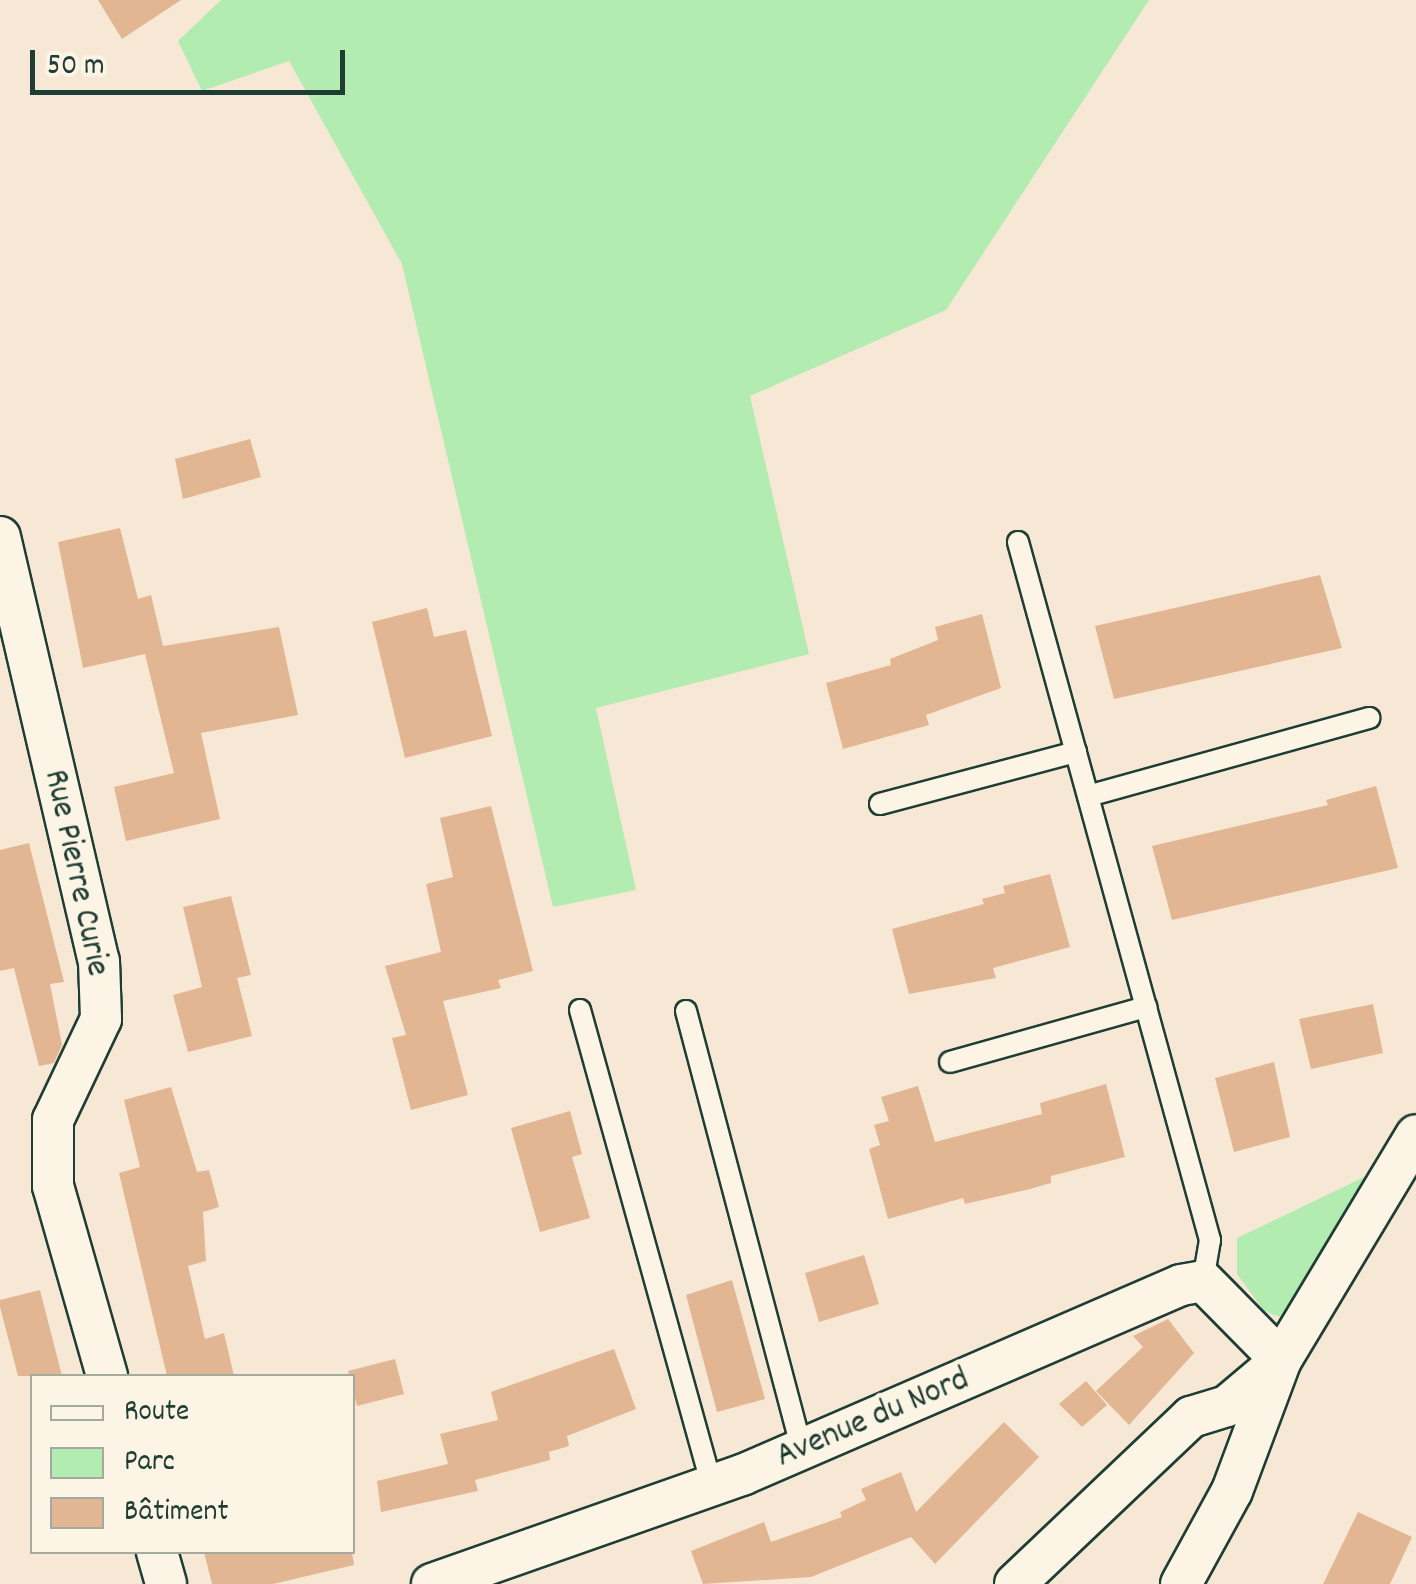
<!DOCTYPE html>
<meta charset="utf-8">
<style>
body{margin:0}
#map{position:relative;width:1416px;height:1584px;overflow:hidden;background:#f7e8d5;font-family:Dekko,sans-serif}
div>[style]{position:absolute}
.green>*{inset:0;background:#b2ecb0}
.building>*{inset:0;background:#e2b693}
.roads{filter:drop-shadow(2px 0 #1f3d34) drop-shadow(-2px 0 #1f3d34) drop-shadow(0 2px #1f3d34) drop-shadow(0 -2px #1f3d34)}
.service>*{height:20px;margin:-10px;padding:0 10px;transform-origin:10px;border-radius:10px;background:#fcf5e5}
.minor>*{height:40px;margin:-20px;padding:0 20px;transform-origin:20px;border-radius:20px;background:#fcf5e5}
span{translate:-50% -50%;white-space:nowrap;text-align:center;line-height:1.15;-webkit-text-stroke:9px #fcf5e5;paint-order:stroke}
.street-label{font-size:35px;color:#1f3d34}
.legend{position:absolute;left:30px;top:1374px;width:325px;height:180px;box-sizing:border-box;background:#fcf5e5;border:2px solid #a4ab9e;margin:0;padding:12px 18px;list-style:none;font-size:30px;color:#1f3d34}
.legend li{display:flex;align-items:center;gap:20px;height:50px}
.legend b{width:50px;border:2px solid #a4ab9e}
.scale{position:absolute;left:30px;top:50px;width:315px;height:45px;box-sizing:border-box;border:5px solid #1f3d34;border-top:0;padding-left:12px;font-size:30px;line-height:35px;white-space:nowrap;color:#1f3d34;-webkit-text-stroke:8px #fcf5e5;paint-order:stroke}
</style>
<div id="map">
<div class="green">
<div style="clip-path:polygon(221px 0,1149px 0,946px 310px,750px 396px,809px 654px,596px 708px,636px 890px,553px 907px,402px 264px,289px 61px,202px 91px,178px 41px)"></div>
<div style="clip-path:polygon(1385px 1167px,1283px 1318px,1264px 1311px,1237px 1274px,1237px 1238px)"></div>
</div>
<div class="building">
<div style="clip-path:polygon(98px 0,181px 0,122px 39px)"></div>
<div style="clip-path:polygon(250px 439px,261px 477px,183px 499px,175px 459px)"></div>
<div style="clip-path:polygon(120px 528px,138px 599px,151px 595px,163px 646px,279px 627px,298px 715px,201px 733px,220px 819px,126px 841px,114px 787px,174px 773px,145px 654px,83px 668px,58px 542px)"></div>
<div style="clip-path:polygon(1320px 575px,1342px 648px,1114px 699px,1095px 626px)"></div>
<div style="clip-path:polygon(427px 608px,434px 637px,466px 630px,492px 736px,405px 758px,372px 622px)"></div>
<div style="clip-path:polygon(982px 614px,1001px 688px,926px 715px,929px 725px,843px 749px,826px 683px,891px 665px,890px 659px,938px 640px,935px 627px)"></div>
<div style="clip-path:polygon(1376px 786px,1398px 868px,1172px 920px,1152px 846px,1328px 805px,1326px 800px)"></div>
<div style="clip-path:polygon(491px 806px,533px 971px,498px 980px,501px 988px,443px 1001px,468px 1095px,411px 1110px,392px 1038px,406px 1035px,385px 966px,441px 952px,426px 884px,453px 877px,440px 818px)"></div>
<div style="clip-path:polygon(29px 843px,64px 982px,50px 984px,62px 1045px,54px 1063px,39px 1066px,14px 968px,0 971px,0 850px)"></div>
<div style="clip-path:polygon(1050px 874px,1070px 947px,993px 968px,996px 978px,909px 994px,892px 929px,984px 904px,982px 899px,1005px 893px,1003px 886px)"></div>
<div style="clip-path:polygon(231px 896px,251px 975px,237px 978px,252px 1036px,188px 1052px,173px 995px,202px 987px,183px 907px)"></div>
<div style="clip-path:polygon(1373px 1004px,1383px 1053px,1311px 1069px,1299px 1019px)"></div>
<div style="clip-path:polygon(1274px 1062px,1290px 1137px,1234px 1152px,1215px 1078px)"></div>
<div style="clip-path:polygon(1106px 1084px,1125px 1157px,1051px 1176px,1051px 1183px,1030px 1189px,965px 1204px,963px 1198px,888px 1219px,869px 1149px,880px 1145px,874px 1125px,889px 1121px,881px 1097px,918px 1086px,935px 1142px,1042px 1114px,1040px 1103px)"></div>
<div style="clip-path:polygon(171px 1087px,197px 1172px,209px 1170px,219px 1207px,203px 1212px,206px 1261px,188px 1266px,205px 1339px,224px 1333px,234px 1376px,167px 1376px,119px 1173px,140px 1167px,124px 1100px)"></div>
<div style="clip-path:polygon(570px 1111px,582px 1154px,572px 1157px,590px 1218px,540px 1232px,511px 1128px)"></div>
<div style="clip-path:polygon(864px 1255px,879px 1304px,819px 1322px,805px 1273px)"></div>
<div style="clip-path:polygon(732px 1280px,765px 1399px,717px 1412px,686px 1295px)"></div>
<div style="clip-path:polygon(40px 1290px,62px 1376px,18px 1376px,0 1307px,0 1300px)"></div>
<div style="clip-path:polygon(1168px 1319px,1194px 1353px,1129px 1425px,1096px 1391px,1143px 1347px,1133px 1336px)"></div>
<div style="clip-path:polygon(614px 1349px,636px 1409px,567px 1436px,569px 1446px,549px 1452px,550px 1460px,475px 1480px,478px 1491px,381px 1512px,377px 1481px,448px 1464px,440px 1434px,498px 1420px,491px 1392px)"></div>
<div style="clip-path:polygon(395px 1359px,404px 1394px,357px 1406px,348px 1371px)"></div>
<div style="clip-path:polygon(1086px 1381px,1107px 1405px,1082px 1427px,1059px 1404px)"></div>
<div style="clip-path:polygon(1004px 1422px,1039px 1457px,935px 1564px,911px 1537px,811px 1577px,703px 1584px,691px 1551px,764px 1522px,771px 1542px,842px 1517px,840px 1512px,866px 1500px,861px 1489px,901px 1472px,916px 1512px)"></div>
<div style="clip-path:polygon(1358px 1512px,1412px 1537px,1390px 1584px,1323px 1584px)"></div>
<div style="clip-path:polygon(204px 1552px,352px 1552px,354px 1565px,273px 1584px,212px 1584px)"></div>
</div>
<div class="roads">
<div class="service">
<div style="left:1018px;top:542px;width:724px;rotate:74.62deg"></div>
<div style="left:1210px;top:1240px;width:42px;rotate:99.7deg"></div>
<div style="left:1088px;top:796px;width:292px;rotate:-15.5deg"></div>
<div style="left:880px;top:804px;width:203px;rotate:-14.9deg"></div>
<div style="left:580px;top:1010px;width:493px;rotate:74.5deg"></div>
<div style="left:686px;top:1011px;width:453px;rotate:75.2deg"></div>
<div style="left:950px;top:1062px;width:204px;rotate:-15.7deg"></div>
</div>
<div class="minor">
<div style="left:0;top:537px;width:435px;rotate:76.9deg"></div>
<div style="left:99px;top:961px;width:58px;rotate:88deg"></div>
<div style="left:101px;top:1019px;width:112px;rotate:115.4deg"></div>
<div style="left:53px;top:1120px;width:66px;rotate:90deg"></div>
<div style="left:53px;top:1186px;width:198px;rotate:74.1deg"></div>
<div style="left:157px;top:1552px;width:33px;rotate:74deg"></div>
<div style="left:432px;top:1584px;width:329px;rotate:-19.4deg"></div>
<div style="left:742px;top:1475px;width:478px;rotate:-23.4deg"></div>
<div style="left:1181px;top:1285px;width:22px;rotate:-10deg"></div>
<div style="left:1203px;top:1281px;width:111px;rotate:45.4deg"></div>
<div style="left:1015px;top:1584px;width:243px;rotate:-43.5deg"></div>
<div style="left:1191px;top:1417px;width:38px;rotate:-17deg"></div>
<div style="left:1227px;top:1406px;width:67px;rotate:-40.1deg"></div>
<div style="left:1181px;top:1584px;width:106px;rotate:-61.3deg"></div>
<div style="left:1232px;top:1491px;width:140px;rotate:-69.5deg"></div>
<div style="left:1281px;top:1360px;width:262px;rotate:-59deg"></div>
</div>
</div>
<div class="street-label">
<span style="left:75px;top:873px;rotate:78deg">Rue Pierre Curie</span>
<span style="left:873px;top:1419px;rotate:-23deg">Avenue du Nord</span>
</div>
<ul class="legend">
<li><b style="height:12px;background:#fcf5e5"></b>Route</li>
<li><b style="height:28px;background:#b2ecb0"></b>Parc</li>
<li><b style="height:28px;background:#e2b693"></b>Bâtiment</li>
</ul>
<div class="scale">50 m</div>
</div>
